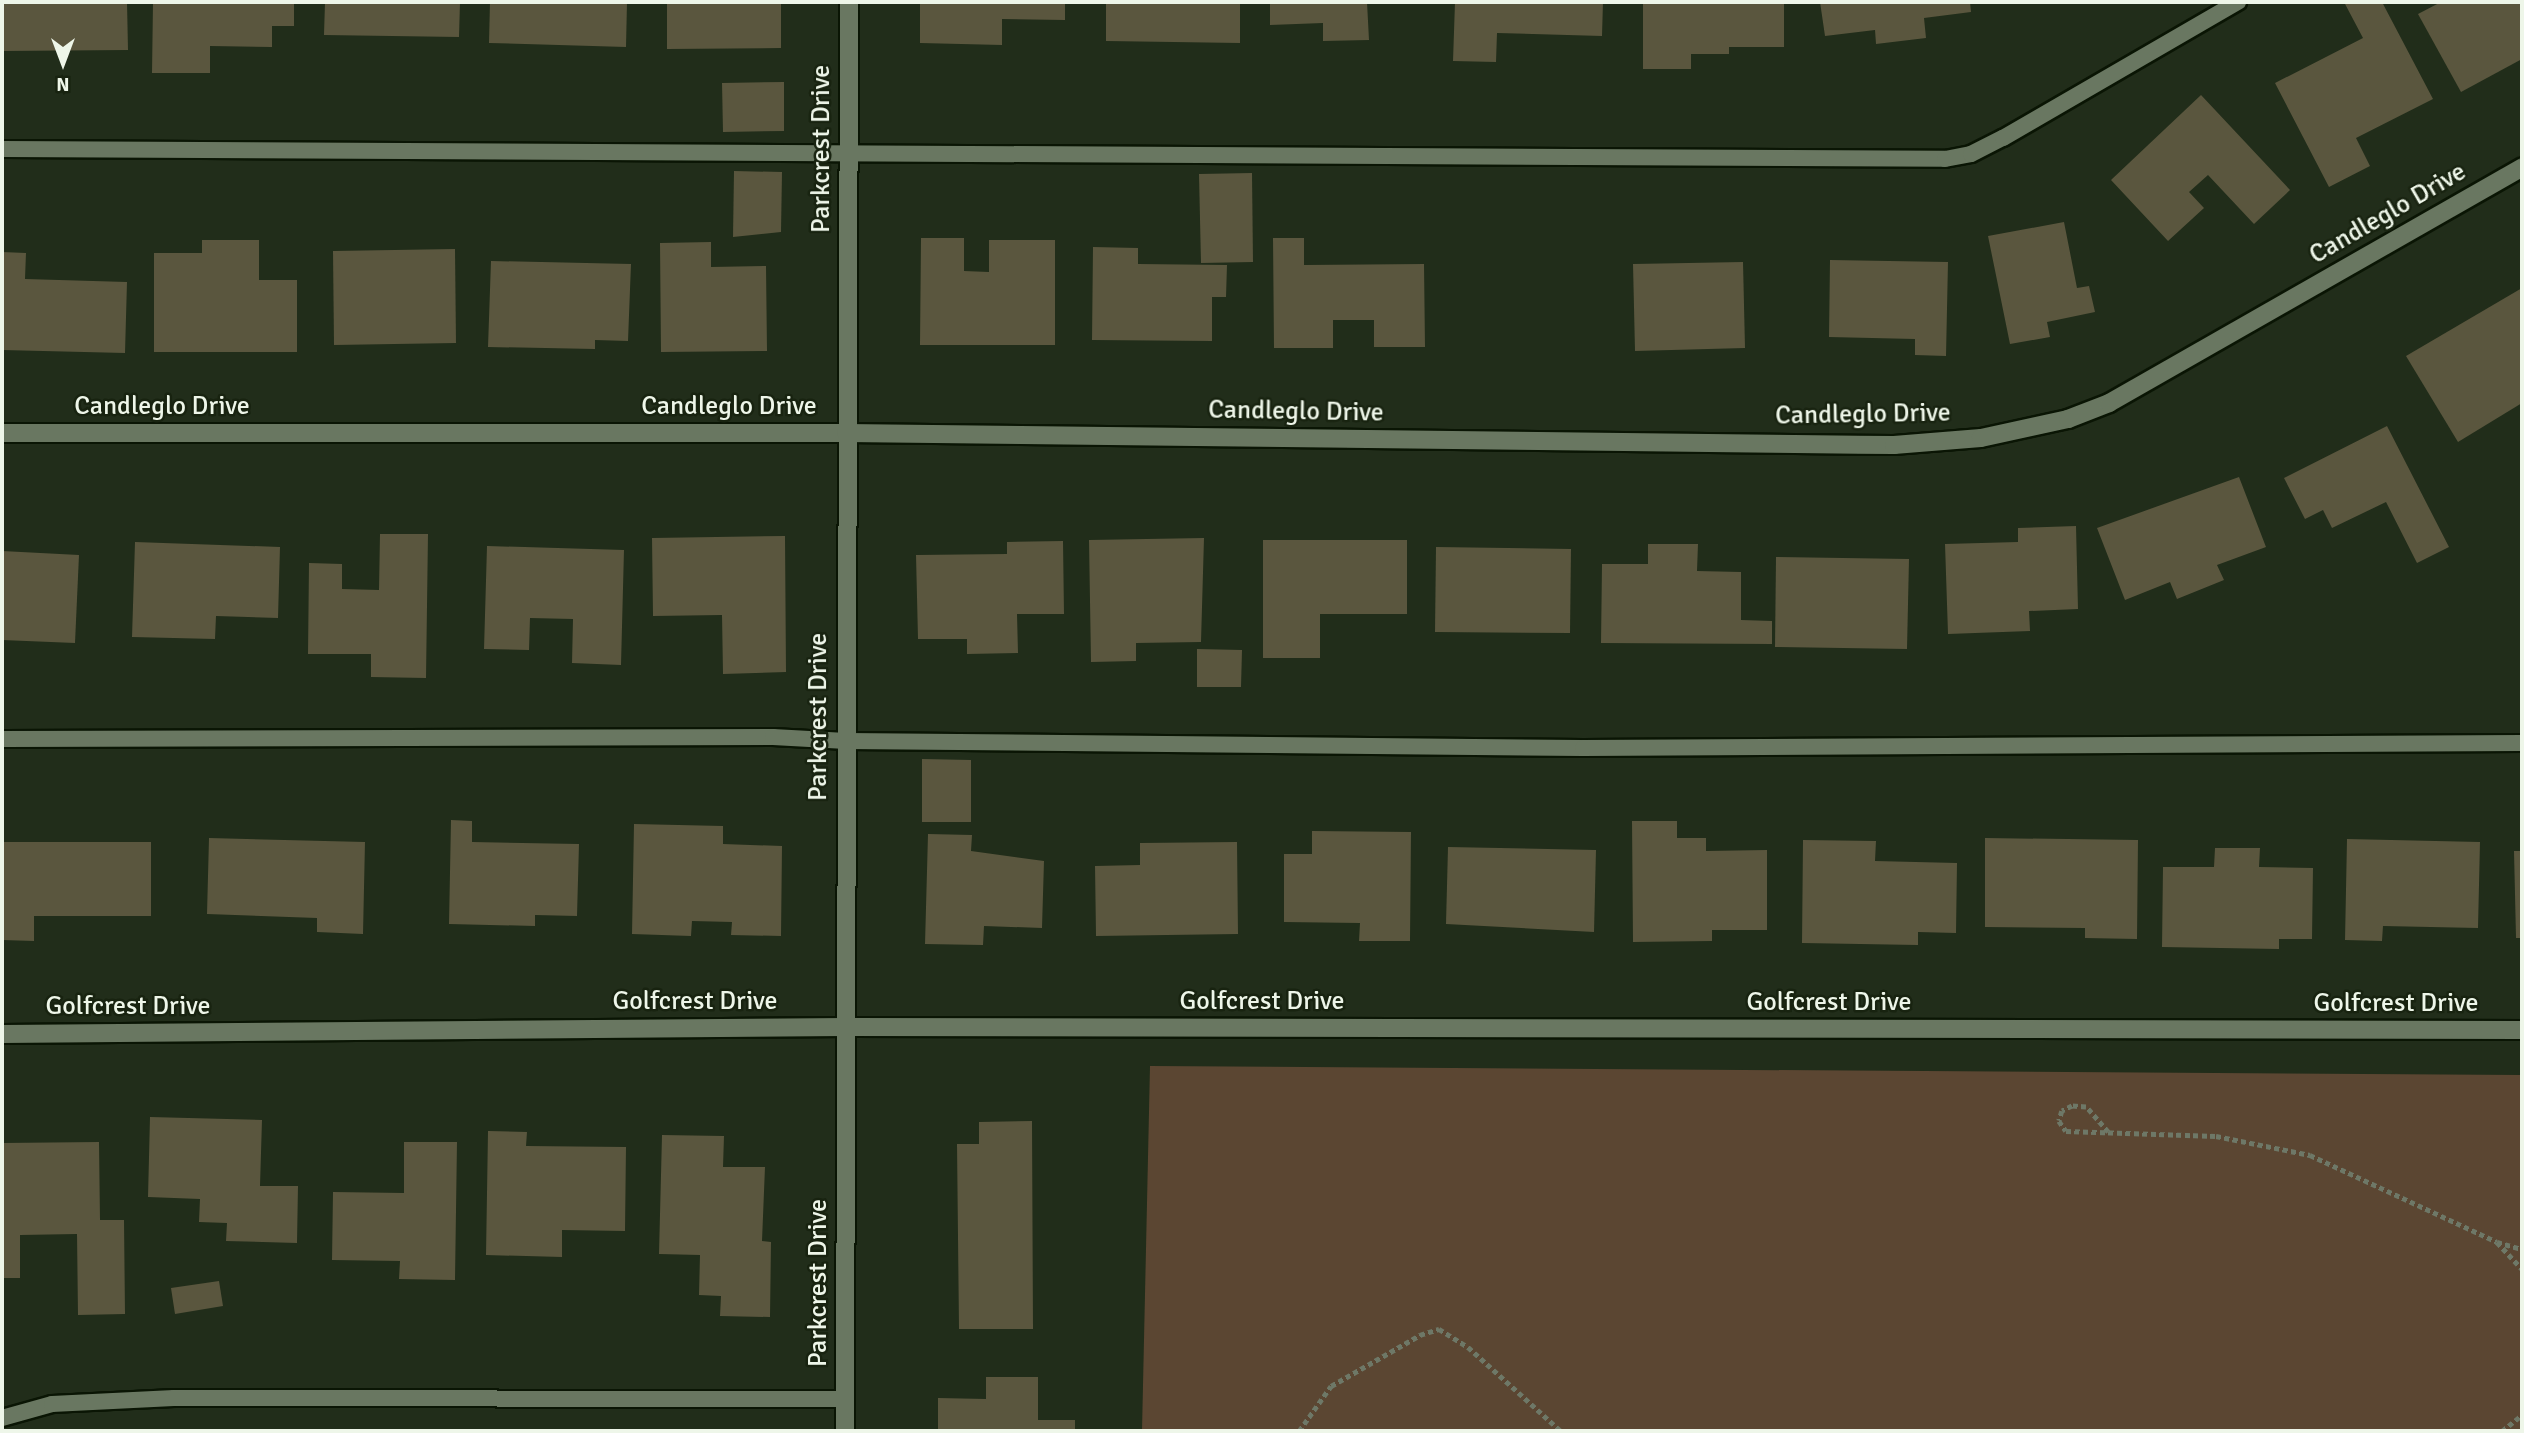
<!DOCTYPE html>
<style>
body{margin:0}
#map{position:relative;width:2524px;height:1433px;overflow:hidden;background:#212d1a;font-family:Signika,sans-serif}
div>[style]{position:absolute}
.green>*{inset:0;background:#5b4632}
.building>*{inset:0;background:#5a563e}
.path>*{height:4.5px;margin-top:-2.25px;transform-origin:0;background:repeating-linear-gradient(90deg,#6e7867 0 5px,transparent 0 8.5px)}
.roads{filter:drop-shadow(2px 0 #0a1504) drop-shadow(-2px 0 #0a1504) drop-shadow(0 2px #0a1504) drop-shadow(0 -2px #0a1504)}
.lane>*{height:16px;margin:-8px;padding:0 8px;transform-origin:8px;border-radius:8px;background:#697761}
.street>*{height:18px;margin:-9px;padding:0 9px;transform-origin:9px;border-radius:9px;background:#697761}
span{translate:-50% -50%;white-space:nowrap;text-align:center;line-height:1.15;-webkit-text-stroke:5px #182310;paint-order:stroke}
.street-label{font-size:26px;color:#eef6e9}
.frame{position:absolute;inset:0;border:4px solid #eef6e9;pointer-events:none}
.north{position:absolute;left:28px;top:28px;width:70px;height:70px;-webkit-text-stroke:5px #182310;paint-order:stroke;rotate:180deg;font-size:19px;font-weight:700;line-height:28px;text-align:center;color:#eef6e9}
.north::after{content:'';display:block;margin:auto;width:24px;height:32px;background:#eef6e9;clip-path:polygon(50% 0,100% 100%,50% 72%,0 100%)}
</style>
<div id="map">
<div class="green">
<div style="clip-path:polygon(1150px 1066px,2522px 1075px,2522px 1431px,1142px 1431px)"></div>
</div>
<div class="building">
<div style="clip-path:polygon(2px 2px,127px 2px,128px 50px,2px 51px)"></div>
<div style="clip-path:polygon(153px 2px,294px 2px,294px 26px,272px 26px,272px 47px,210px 46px,210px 73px,152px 73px)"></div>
<div style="clip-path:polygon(325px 2px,460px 2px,459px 37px,324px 35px)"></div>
<div style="clip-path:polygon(490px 2px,627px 2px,626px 47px,489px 43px)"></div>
<div style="clip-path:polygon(667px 2px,781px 2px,781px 48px,667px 49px)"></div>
<div style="clip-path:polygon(920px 2px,1065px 2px,1065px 20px,1002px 19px,1002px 45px,920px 43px)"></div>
<div style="clip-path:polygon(1106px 2px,1240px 2px,1240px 43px,1106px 41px)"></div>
<div style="clip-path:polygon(1270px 2px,1367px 2px,1369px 40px,1323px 41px,1323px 23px,1270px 25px)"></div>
<div style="clip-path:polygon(1455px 2px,1603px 2px,1602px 36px,1497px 33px,1496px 62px,1453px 61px)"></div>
<div style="clip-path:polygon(1643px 2px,1784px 2px,1784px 47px,1729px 47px,1729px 54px,1691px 54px,1691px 69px,1643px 69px)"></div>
<div style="clip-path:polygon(1820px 2px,1970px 2px,1971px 12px,1924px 18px,1926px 38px,1876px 44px,1875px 30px,1825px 36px)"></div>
<div style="clip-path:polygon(2344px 2px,2382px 2px,2433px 99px,2356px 138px,2370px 166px,2329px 187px,2275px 83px,2363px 38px)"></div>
<div style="clip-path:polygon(2441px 2px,2522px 2px,2522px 59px,2461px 92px,2418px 14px)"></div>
<div style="clip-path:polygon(784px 82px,784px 131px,723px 132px,722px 83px)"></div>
<div style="clip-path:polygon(2201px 95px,2290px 190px,2254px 224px,2208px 175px,2189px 192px,2204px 208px,2168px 241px,2111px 180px)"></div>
<div style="clip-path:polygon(734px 171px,782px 172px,781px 232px,733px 237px)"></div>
<div style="clip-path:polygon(1252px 173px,1253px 262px,1201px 263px,1199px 174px)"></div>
<div style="clip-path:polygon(2064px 222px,2077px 288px,2089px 286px,2095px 312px,2047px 322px,2050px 337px,2010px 344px,1988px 236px)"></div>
<div style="clip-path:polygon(921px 238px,964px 238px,964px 271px,989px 272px,989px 240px,1055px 240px,1055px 345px,920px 345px)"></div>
<div style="clip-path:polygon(1273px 238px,1304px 238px,1304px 265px,1424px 264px,1425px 347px,1374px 347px,1374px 320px,1333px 320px,1333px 348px,1274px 348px)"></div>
<div style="clip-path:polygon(202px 240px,259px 240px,259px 280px,297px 280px,297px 352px,154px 352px,154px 253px,202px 253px)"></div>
<div style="clip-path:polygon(711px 242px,711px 267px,766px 266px,767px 351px,661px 352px,660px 243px)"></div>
<div style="clip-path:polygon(1093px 247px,1138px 248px,1138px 264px,1227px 265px,1226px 297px,1212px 297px,1212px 341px,1092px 340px)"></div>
<div style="clip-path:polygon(455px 249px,456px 343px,334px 345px,333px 251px)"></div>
<div style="clip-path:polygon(2px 252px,26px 253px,25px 279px,127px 282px,125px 353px,2px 350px)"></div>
<div style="clip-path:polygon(1830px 260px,1948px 262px,1946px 356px,1915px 355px,1915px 339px,1829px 337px)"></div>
<div style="clip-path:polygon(491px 261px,631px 264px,628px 341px,595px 340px,595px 349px,488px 347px)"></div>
<div style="clip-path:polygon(1743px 262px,1745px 348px,1635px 351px,1633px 264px)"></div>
<div style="clip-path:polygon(2522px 288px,2522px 403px,2458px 442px,2406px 356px)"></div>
<div style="clip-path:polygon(2387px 426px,2449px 547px,2417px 563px,2386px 502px,2332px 528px,2323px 510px,2305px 519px,2284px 478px)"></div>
<div style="clip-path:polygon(2239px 477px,2266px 547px,2217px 565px,2224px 580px,2177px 599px,2170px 582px,2125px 600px,2097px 528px)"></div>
<div style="clip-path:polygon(2076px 526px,2078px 609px,2029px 611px,2030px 631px,1948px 634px,1945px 544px,2018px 542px,2018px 528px)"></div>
<div style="clip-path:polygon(380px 534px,428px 534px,426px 678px,371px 677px,371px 654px,308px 654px,309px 563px,342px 564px,342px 589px,379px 590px)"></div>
<div style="clip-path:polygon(785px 536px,786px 672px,723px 674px,722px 615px,653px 616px,652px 538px)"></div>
<div style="clip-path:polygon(1204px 538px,1201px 642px,1136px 643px,1136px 661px,1091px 662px,1089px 540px)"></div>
<div style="clip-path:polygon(1263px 540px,1407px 540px,1407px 614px,1320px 614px,1320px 658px,1263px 658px)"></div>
<div style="clip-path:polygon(1063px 541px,1064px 614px,1017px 614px,1018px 653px,967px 654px,967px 639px,918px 639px,916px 555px,1007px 554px,1007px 542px)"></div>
<div style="clip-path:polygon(135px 542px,280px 547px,278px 618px,216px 616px,215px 639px,132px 637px)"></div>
<div style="clip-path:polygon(1648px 544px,1698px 544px,1697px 571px,1741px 572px,1741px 620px,1772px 621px,1772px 644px,1601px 643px,1602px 564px,1648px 564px)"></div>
<div style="clip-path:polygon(487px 546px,624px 550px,621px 665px,572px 663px,573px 619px,530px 618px,529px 650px,484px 649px)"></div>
<div style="clip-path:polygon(1436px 547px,1571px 549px,1570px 633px,1435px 632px)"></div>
<div style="clip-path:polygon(2px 551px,79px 555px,75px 643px,2px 640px)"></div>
<div style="clip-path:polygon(1776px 557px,1909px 559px,1907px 649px,1775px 647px)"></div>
<div style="clip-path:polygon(1197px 649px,1242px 650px,1241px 687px,1197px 687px)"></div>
<div style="clip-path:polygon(922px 759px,971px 760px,971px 822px,922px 822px)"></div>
<div style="clip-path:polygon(451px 820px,472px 821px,472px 842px,579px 844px,577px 916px,535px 915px,535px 926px,449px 924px)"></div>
<div style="clip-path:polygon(1632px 821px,1677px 821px,1677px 838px,1706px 838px,1706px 851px,1767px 850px,1767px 930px,1712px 930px,1712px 941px,1633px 942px)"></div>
<div style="clip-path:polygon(634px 824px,723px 826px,723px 844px,782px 846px,781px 936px,731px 935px,732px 922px,692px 921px,691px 936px,632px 934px)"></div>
<div style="clip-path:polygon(1312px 831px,1411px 832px,1410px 941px,1359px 941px,1360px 923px,1284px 922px,1284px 854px,1312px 854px)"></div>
<div style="clip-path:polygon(928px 834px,972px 835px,971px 851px,1044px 861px,1042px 928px,984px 926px,983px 945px,925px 944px)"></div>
<div style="clip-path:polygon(209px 838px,365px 842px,363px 934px,317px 932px,317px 918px,207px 914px)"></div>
<div style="clip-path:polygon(1985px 838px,2138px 840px,2137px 939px,2085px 938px,2085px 928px,1985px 927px)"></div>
<div style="clip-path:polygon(2347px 839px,2480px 842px,2478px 928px,2383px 926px,2382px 941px,2345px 940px)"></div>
<div style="clip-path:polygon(1803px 840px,1876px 841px,1875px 861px,1957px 863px,1956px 933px,1918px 932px,1918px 945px,1802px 943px)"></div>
<div style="clip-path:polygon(2px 842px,151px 842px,151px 916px,34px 916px,34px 941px,2px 940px)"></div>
<div style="clip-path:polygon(1237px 842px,1238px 934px,1096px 936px,1095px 866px,1140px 865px,1140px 843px)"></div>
<div style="clip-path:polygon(1448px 847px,1596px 850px,1594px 932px,1446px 924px)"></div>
<div style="clip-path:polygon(2215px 848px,2260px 848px,2259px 867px,2313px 868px,2312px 939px,2279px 939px,2279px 949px,2162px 947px,2163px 867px,2214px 867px)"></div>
<div style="clip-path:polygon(2514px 851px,2522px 851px,2522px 938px,2516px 938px)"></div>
<div style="clip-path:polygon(150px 1117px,262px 1120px,260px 1186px,298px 1186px,297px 1243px,226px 1241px,227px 1223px,199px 1222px,200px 1199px,148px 1197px)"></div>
<div style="clip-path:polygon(1032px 1121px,1033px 1329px,959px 1329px,957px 1144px,979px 1144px,979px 1122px)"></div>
<div style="clip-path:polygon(488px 1131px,527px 1132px,526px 1146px,626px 1147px,625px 1231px,562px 1230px,562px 1257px,486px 1255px)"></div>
<div style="clip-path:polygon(662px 1135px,724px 1136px,723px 1167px,765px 1167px,762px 1241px,771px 1242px,770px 1317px,720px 1316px,721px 1296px,699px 1295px,700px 1255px,659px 1254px)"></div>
<div style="clip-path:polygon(99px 1142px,100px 1220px,124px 1220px,125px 1314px,78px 1315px,77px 1234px,20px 1235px,20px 1278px,2px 1278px,2px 1143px)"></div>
<div style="clip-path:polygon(404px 1142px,457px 1142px,455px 1280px,399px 1279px,400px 1261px,332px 1260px,333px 1192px,404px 1193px)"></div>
<div style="clip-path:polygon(219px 1281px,223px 1306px,175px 1314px,171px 1288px)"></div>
<div style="clip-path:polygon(986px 1377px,1038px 1377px,1038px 1420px,1075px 1420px,1075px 1431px,938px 1431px,938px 1398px,986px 1399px)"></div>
</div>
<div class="path">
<div style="left:2108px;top:1132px;width:33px;rotate:-131deg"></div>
<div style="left:2086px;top:1107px;width:14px;rotate:-176deg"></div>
<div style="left:2072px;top:1106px;width:11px;rotate:153deg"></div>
<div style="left:2062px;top:1111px;width:10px;rotate:107deg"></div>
<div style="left:2059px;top:1121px;width:12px;rotate:55deg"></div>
<div style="left:2066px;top:1131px;width:150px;rotate:1.9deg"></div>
<div style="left:2216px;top:1136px;width:96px;rotate:11.4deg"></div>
<div style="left:2310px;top:1155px;width:206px;rotate:24.9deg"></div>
<div style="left:2497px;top:1242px;width:37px;rotate:47deg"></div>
<div style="left:2497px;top:1242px;width:26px;rotate:16deg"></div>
<div style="left:1299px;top:1431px;width:55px;rotate:-54.6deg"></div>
<div style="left:1331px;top:1386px;width:103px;rotate:-29.8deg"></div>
<div style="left:1420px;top:1335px;width:20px;rotate:-18deg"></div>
<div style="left:1439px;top:1329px;width:34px;rotate:32deg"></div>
<div style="left:1468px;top:1347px;width:125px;rotate:42.1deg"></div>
<div style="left:2502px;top:1431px;width:26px;rotate:-39deg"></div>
</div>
<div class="roads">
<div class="lane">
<div style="left:2px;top:149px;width:1943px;rotate:0.29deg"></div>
<div style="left:1945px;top:159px;width:26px;rotate:-11deg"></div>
<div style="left:1971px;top:154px;width:36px;rotate:-27deg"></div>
<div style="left:2003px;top:138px;width:272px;rotate:-30.1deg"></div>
<div style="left:2px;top:739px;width:771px;rotate:-0.15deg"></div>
<div style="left:773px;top:737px;width:73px;rotate:3.1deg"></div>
<div style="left:846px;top:741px;width:737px;rotate:0.54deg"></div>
<div style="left:1583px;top:748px;width:939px;rotate:-0.31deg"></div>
<div style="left:2px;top:1418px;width:52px;rotate:-15.6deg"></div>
<div style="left:52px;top:1404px;width:122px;rotate:-2.8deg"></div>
<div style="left:174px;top:1398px;width:671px;rotate:0.09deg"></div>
</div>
<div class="street">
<div style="left:2px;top:433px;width:844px"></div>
<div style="left:846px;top:433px;width:1048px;rotate:0.66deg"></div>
<div style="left:1894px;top:445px;width:87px;rotate:-4.6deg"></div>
<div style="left:1981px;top:438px;width:89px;rotate:-12.3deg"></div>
<div style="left:2068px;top:419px;width:44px;rotate:-21.3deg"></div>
<div style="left:2109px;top:403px;width:476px;rotate:-29.7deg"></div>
<div style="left:2px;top:1034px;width:844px;rotate:-0.48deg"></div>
<div style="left:846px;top:1027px;width:1676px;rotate:0.1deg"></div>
<div style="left:845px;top:1431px;width:1429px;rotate:-89.84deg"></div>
</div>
</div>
<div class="street-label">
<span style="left:822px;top:149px;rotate:-90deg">Parkcrest Drive</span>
<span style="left:2388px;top:214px;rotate:-30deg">Candleglo Drive</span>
<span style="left:162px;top:407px">Candleglo Drive</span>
<span style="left:729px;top:407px">Candleglo Drive</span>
<span style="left:1296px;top:412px;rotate:1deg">Candleglo Drive</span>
<span style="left:1863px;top:415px;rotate:-1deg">Candleglo Drive</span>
<span style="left:819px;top:717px;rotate:-90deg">Parkcrest Drive</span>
<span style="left:695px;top:1002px">Golfcrest Drive</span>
<span style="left:1262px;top:1002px">Golfcrest Drive</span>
<span style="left:1829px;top:1003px">Golfcrest Drive</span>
<span style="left:2396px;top:1004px">Golfcrest Drive</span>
<span style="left:128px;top:1007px">Golfcrest Drive</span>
<span style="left:819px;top:1283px;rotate:-90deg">Parkcrest Drive</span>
</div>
<div class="frame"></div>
<div class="north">N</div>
</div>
